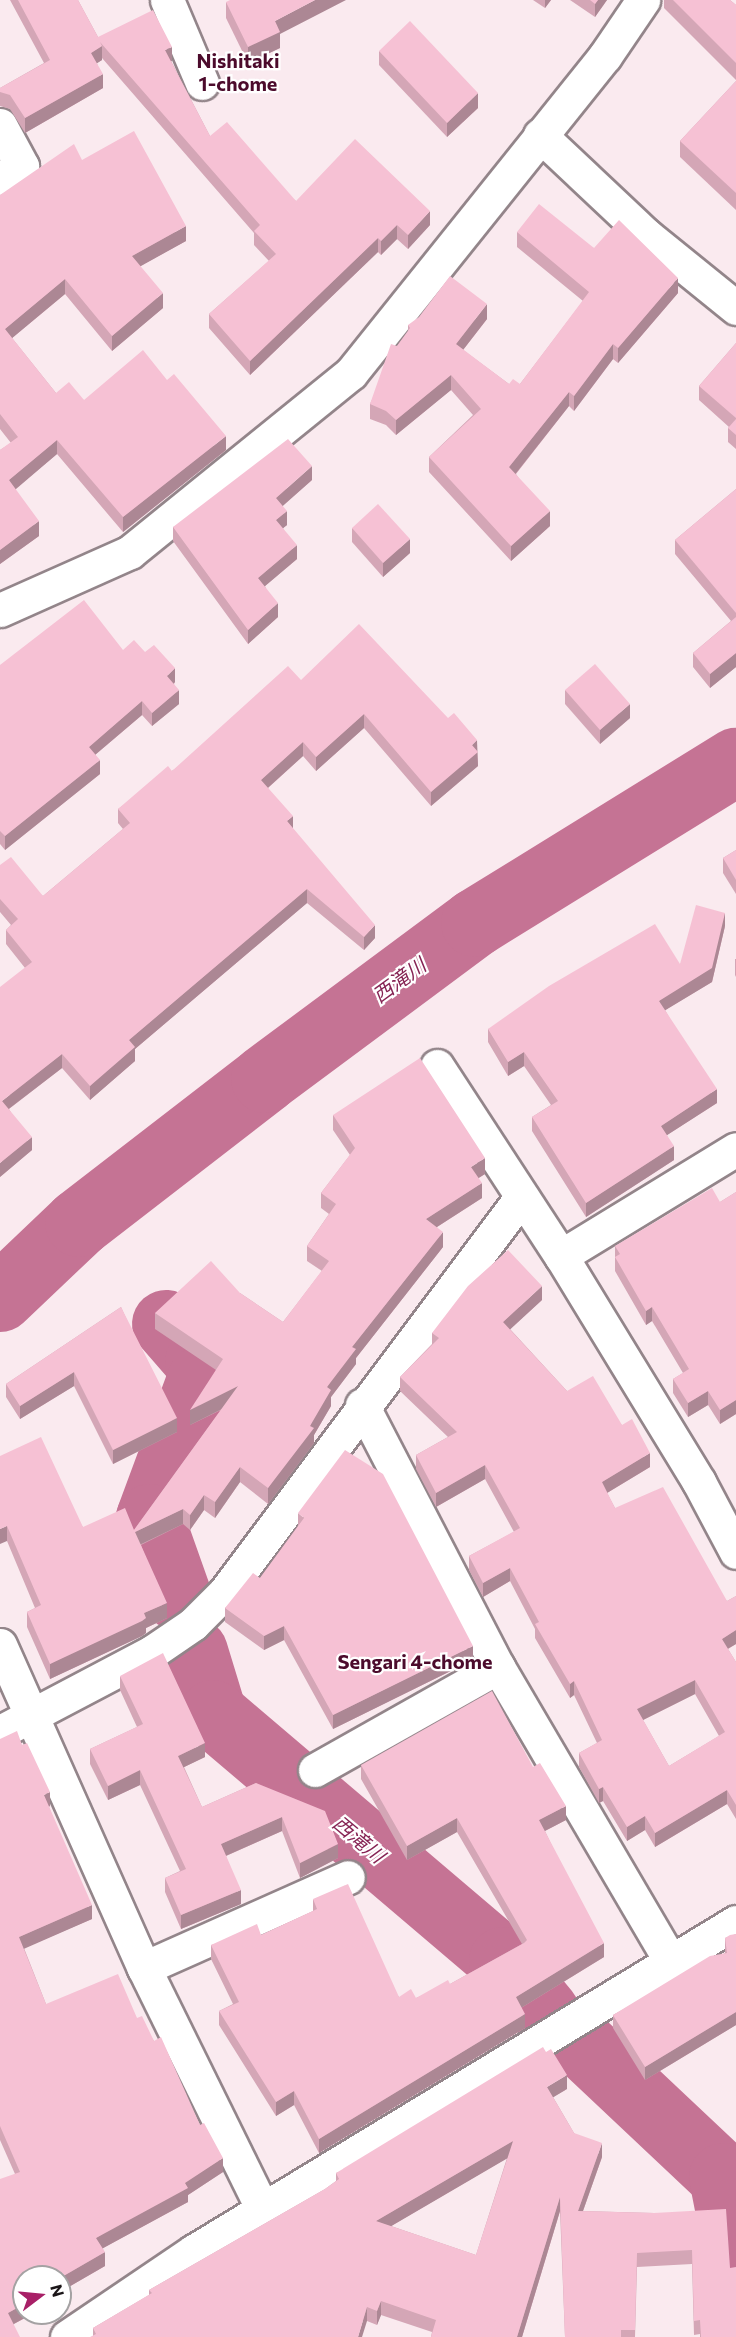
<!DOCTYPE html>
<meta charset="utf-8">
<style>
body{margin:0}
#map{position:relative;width:736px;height:2337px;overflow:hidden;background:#faeaef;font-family:Commissioner,"Noto Sans JP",sans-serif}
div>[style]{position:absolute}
.river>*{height:68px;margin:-34px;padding:0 34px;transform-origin:34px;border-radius:34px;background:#c57394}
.roads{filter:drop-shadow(2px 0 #93858a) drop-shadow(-2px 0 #93858a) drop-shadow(0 2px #93858a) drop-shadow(0 -2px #93858a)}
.minor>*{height:33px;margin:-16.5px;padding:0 16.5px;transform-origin:16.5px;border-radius:16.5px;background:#fff}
.wall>*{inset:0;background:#d4a6b6}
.shaded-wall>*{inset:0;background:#ac8794}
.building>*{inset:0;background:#f6c1d4}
span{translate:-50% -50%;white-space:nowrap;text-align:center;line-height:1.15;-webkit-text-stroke:4.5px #fff;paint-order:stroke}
.neighbourhood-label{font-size:20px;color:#4c0b2c;font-weight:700}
.water-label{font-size:20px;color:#862454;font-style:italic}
.north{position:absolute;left:12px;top:2265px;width:60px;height:60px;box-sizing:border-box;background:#fff;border:2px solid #a4a2a3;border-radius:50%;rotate:74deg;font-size:16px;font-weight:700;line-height:24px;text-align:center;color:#1b1618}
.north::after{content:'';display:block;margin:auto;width:21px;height:27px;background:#a82067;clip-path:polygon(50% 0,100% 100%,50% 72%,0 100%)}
</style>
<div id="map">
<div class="river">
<div style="left:0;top:1298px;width:109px;rotate:-43.5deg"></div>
<div style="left:79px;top:1223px;width:235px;rotate:-37.7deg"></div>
<div style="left:265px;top:1079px;width:262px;rotate:-36.6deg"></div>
<div style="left:475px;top:923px;width:307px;rotate:-31.7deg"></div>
<div style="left:166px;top:1324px;width:50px;rotate:49deg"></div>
<div style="left:199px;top:1362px;width:18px;rotate:84deg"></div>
<div style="left:201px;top:1380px;width:147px;rotate:110.3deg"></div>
<div style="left:150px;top:1518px;width:84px;rotate:70.5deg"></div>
<div style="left:194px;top:1652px;width:65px;rotate:73deg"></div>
<div style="left:213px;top:1714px;width:381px;rotate:40.4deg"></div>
<div style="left:503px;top:1961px;width:67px;rotate:50.4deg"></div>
<div style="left:585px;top:2047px;width:190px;rotate:43.3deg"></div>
<div style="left:723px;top:2177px;width:67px;rotate:78.9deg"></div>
</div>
<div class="roads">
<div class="minor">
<div style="left:167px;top:0;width:90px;rotate:67.1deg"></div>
<div style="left:0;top:125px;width:47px;rotate:61.8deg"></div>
<div style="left:22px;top:166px;width:26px;rotate:149deg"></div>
<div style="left:540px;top:135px;width:146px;rotate:43.3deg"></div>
<div style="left:646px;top:235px;width:116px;rotate:39deg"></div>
<div style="left:0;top:610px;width:142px;rotate:-24deg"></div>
<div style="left:130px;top:552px;width:284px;rotate:-39deg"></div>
<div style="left:351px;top:373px;width:406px;rotate:-51.3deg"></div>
<div style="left:605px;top:56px;width:68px;rotate:-55.8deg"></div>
<div style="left:437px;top:1066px;width:227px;rotate:56.9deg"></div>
<div style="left:561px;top:1256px;width:265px;rotate:58.6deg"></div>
<div style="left:699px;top:1482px;width:79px;rotate:62.1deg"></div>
<div style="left:561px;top:1256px;width:205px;rotate:-31.4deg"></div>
<div style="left:362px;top:1405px;width:295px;rotate:62.6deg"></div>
<div style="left:498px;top:1667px;width:338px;rotate:59.6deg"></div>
<div style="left:0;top:1645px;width:354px;rotate:66deg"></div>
<div style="left:144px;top:1968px;width:272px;rotate:63.8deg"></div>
<div style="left:0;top:1732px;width:172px;rotate:-27.8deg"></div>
<div style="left:152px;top:1652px;width:50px;rotate:-34.3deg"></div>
<div style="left:193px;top:1624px;width:45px;rotate:-45deg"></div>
<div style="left:225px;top:1592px;width:494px;rotate:-53.1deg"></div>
<div style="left:315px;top:1770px;width:210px;rotate:-29.4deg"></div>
<div style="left:144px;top:1968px;width:223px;rotate:-24deg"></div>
<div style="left:67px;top:2337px;width:153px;rotate:-34.1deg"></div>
<div style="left:194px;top:2251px;width:634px;rotate:-31.26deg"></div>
</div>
</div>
<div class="wall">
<div style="clip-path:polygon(10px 0,78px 0,98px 37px,172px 61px,171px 61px,210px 136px,296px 201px,430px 225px,408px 249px,397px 239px,381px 255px,378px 252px,250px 375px,209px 328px,209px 314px,269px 261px,254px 245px,254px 233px,102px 58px,102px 60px,97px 63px,103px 88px,25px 133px,10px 109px,0 106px,0 88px,44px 63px)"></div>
<div style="clip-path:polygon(533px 0,551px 0,545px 8px)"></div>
<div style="clip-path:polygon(570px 0,607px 0,595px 17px)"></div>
<div style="clip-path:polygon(664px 0,730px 0,736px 5px,736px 80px,664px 8px)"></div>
<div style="clip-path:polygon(226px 2px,280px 34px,280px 48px,248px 63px,226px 18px)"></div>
<div style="clip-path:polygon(379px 51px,478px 108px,447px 137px,379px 65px)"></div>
<div style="clip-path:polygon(736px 81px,736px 210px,680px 157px,680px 141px)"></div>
<div style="clip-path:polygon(82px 160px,186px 241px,140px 266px,163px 308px,112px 351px,65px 294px,12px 338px,56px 393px,84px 400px,226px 450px,123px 532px,57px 454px,15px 489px,39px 536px,0 564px,0 450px,11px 443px,0 429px,0 195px)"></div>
<div style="clip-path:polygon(517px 232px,594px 248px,678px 293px,618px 363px,613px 359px,574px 411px,569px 406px,516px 474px,550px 526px,511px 561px,429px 472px,429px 457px,473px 415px,451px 390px,396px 435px,386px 425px,370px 419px,370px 404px,397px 346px,408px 332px,408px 325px,487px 319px,463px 350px,509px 384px,520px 384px,583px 301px,517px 247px)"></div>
<div style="clip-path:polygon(736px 343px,736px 449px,728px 442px,728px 428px,729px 427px,699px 400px,699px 386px)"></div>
<div style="clip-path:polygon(312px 480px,282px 506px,287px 525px,283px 528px,297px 559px,265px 586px,278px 617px,248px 644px,173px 541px,173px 527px)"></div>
<div style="clip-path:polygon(736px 489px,736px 667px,710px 688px,693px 667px,693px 653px,731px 621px,675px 554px,675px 540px)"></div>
<div style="clip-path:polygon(352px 528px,410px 553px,383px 577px,352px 542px)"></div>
<div style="clip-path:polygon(123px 650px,145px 652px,175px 682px,174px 684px,179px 704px,152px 726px,142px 715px,95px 755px,100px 774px,5px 850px,0 844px,0 665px)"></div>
<div style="clip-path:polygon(301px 680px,477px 751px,478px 766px,431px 806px,364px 728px,316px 771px,303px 756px,268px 788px,293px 829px,375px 938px,364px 950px,307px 903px,135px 1049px,135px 1061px,90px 1100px,62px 1068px,9px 1109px,32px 1150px,0 1177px,25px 968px,6px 944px,6px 930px,11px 925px,0 912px,0 865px,43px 896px,123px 829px,118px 823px,118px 809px)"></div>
<div style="clip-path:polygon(565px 690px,630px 718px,600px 744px,565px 704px)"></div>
<div style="clip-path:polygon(736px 850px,736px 894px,723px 873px,723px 858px)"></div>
<div style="clip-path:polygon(725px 926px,712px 982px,665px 1010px,717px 1103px,667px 1135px,674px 1160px,586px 1217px,532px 1131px,532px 1117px,551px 1105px,524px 1066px,508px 1076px,488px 1042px,488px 1029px,680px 964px)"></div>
<div style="clip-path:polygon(735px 959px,736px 959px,736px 977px,735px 975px)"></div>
<div style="clip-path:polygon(333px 1115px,485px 1174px,478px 1178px,482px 1198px,437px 1227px,443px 1247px,356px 1358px,356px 1364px,331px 1397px,331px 1406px,314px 1435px,314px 1443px,268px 1504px,240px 1482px,215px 1518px,204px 1510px,190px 1530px,183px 1524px,141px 1545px,167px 1618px,146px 1628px,146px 1633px,142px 1636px,50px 1679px,27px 1627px,27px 1612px,35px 1608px,7px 1541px,0 1456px,83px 1527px,134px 1530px,221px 1410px,190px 1425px,216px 1370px,155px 1329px,155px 1313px,240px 1293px,283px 1322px,322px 1271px,307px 1261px,307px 1246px,329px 1214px,321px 1208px,321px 1193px,350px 1155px,333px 1130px)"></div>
<div style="clip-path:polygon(736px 1192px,736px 1414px,720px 1424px,708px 1405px,688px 1417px,673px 1393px,673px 1379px,683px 1373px,652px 1321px,646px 1325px,615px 1271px,615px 1246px,720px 1202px)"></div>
<div style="clip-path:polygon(evenodd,542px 1300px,510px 1329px,567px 1391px,622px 1425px,650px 1467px,607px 1493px,615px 1508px,727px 1601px,736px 1596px,736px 1644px,728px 1649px,736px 1662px,736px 1819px,727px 1804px,655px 1847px,645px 1830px,627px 1841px,603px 1801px,599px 1803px,579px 1767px,579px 1753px,597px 1743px,574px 1695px,570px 1698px,535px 1638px,535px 1629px,510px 1581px,483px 1597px,469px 1570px,469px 1556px,514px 1532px,485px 1479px,436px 1507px,416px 1469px,416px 1455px,448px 1437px,400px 1391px,400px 1377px,432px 1344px,432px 1333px,542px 1300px,695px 1694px,719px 1736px,669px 1766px,643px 1720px,695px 1694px)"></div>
<div style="clip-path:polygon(121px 1307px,177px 1432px,113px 1464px,74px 1386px,20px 1419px,6px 1397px,6px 1384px)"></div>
<div style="clip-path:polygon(298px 1513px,473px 1660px,333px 1729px,284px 1640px,264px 1650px,225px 1622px,225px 1608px,260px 1578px,298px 1526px)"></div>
<div style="clip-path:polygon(120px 1676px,205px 1757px,184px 1767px,202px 1807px,256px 1783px,338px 1858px,300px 1878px,282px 1831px,226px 1856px,241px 1904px,181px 1929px,165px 1892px,165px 1878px,180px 1871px,140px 1785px,108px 1800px,90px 1764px,90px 1749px,137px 1727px,120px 1690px)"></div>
<div style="clip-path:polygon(0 1739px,50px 1806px,49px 1807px,92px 1919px,24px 1948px,46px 2004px,137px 2018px,154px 2041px,200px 2125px,223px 2172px,188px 2195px,188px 2202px,103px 2248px,105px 2266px,60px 2292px,60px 2299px,14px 2324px,0 2337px,15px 2174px,0 2140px)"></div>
<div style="clip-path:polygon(361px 1765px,533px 1767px,566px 1820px,545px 1831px,604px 1957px,521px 2008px,525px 2028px,319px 2153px,294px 2105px,276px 2116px,219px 2025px,219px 2011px,233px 2004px,211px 1959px,211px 1945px,261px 1935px,313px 1911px,313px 1899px,399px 1997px,416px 1998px,450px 1984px,522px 1944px,457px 1832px,407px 1860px,361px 1779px)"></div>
<div style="clip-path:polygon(736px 1934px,736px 2025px,645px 2080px,613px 2028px,613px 2015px,725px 1953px,725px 1938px)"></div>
<div style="clip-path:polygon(evenodd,567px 2089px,553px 2097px,574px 2133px,602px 2157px,583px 2211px,654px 2213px,730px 2268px,736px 2337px,700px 2337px,700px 2334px,694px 2335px,692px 2264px,637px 2267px,635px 2337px,565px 2337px,560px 2211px,522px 2337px,431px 2337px,432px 2332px,381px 2315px,377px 2325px,367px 2321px,93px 2336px,93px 2328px,149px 2295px,149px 2290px,325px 2189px,336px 2181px,336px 2173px,567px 2089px,507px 2158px,476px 2255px,391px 2226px,507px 2158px)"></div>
</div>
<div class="shaded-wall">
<div style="clip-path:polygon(315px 0,346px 0,280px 34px,280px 48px,248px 63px,248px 47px,275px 21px)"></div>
<div style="clip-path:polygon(545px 0,551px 0,545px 8px)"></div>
<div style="clip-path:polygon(598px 0,607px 0,595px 17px,595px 4px)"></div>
<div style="clip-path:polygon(102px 46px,102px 60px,91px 67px,91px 53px)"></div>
<div style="clip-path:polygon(172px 47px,172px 61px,165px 64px,165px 50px)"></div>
<div style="clip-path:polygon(103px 74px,103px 88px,25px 133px,25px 118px)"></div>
<div style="clip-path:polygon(478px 93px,478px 108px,447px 137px,447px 123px)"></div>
<div style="clip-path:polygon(430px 211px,430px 225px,408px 249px,408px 235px)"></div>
<div style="clip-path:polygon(397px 225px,397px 239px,381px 255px,381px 241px)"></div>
<div style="clip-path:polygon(186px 226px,186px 241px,132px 271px,132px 256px)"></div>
<div style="clip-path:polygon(378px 238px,378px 252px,250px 375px,250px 361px)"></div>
<div style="clip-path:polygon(678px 278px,678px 293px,618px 363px,618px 348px)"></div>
<div style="clip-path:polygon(65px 279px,65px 294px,5px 344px,5px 329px)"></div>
<div style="clip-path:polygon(163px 293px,163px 308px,112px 351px,112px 336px)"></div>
<div style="clip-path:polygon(487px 304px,487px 319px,456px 359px,456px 344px)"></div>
<div style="clip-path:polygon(613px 344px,613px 359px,574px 411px,574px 396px)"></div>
<div style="clip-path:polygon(451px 375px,451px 390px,396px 435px,396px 420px)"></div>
<div style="clip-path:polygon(569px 392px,569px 406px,509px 482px,509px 467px)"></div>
<div style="clip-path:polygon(226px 436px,226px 450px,123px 532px,123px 517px)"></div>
<div style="clip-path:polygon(57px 440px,57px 454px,9px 495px,9px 480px)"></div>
<div style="clip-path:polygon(312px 466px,312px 480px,276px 512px,276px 498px)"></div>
<div style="clip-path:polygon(287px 511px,287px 525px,276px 534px,276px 520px)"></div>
<div style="clip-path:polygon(550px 511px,550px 526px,511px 561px,511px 546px)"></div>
<div style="clip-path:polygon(39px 521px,39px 536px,0 564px,0 550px)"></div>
<div style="clip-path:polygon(410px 539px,410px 553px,383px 577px,383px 563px)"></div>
<div style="clip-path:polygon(297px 545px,297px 559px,258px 592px,258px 578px)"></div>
<div style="clip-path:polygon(278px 603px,278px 617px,248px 644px,248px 630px)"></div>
<div style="clip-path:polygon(736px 653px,736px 667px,710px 688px,710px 674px)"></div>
<div style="clip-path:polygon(175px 668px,175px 682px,167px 690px,167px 676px)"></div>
<div style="clip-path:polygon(179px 690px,179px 704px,152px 726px,152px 713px)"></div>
<div style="clip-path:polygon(142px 701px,142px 715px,89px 760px,89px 747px)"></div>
<div style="clip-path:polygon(630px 704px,630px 718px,600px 744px,600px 730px)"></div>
<div style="clip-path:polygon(364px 714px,364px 728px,316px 771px,316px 757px)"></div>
<div style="clip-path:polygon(477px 740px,478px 766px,431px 806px,431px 792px,472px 745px)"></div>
<div style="clip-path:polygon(303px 742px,303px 756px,261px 794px,261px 780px)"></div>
<div style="clip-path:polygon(100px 760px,100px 774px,5px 850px,5px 836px)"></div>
<div style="clip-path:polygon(293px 816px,293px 830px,287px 821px)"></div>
<div style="clip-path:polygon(307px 889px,307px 903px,135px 1049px,135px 1061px,90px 1100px,90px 1086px,129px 1040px)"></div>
<div style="clip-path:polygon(725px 913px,725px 926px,712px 982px,659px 1014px,659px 1001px)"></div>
<div style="clip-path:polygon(375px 925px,375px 938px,364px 950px,364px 937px)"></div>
<div style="clip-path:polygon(524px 1052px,524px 1066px,508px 1076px,508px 1062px)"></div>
<div style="clip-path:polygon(62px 1054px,62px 1068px,2px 1114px,2px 1101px)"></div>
<div style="clip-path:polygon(717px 1089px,717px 1103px,661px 1139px,661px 1126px)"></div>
<div style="clip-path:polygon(32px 1137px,32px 1150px,0 1177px,0 1163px)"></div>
<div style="clip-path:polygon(674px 1146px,674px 1160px,586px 1217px,586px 1203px)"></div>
<div style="clip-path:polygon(485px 1158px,485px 1174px,471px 1183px,471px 1167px)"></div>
<div style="clip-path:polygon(482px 1183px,482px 1198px,426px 1234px,426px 1219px)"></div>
<div style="clip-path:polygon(443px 1232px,443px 1247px,356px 1358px,356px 1364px,331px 1397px,331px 1406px,314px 1435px,314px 1443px,268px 1504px,268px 1488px,310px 1426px,327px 1387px,352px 1347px)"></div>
<div style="clip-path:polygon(542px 1286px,542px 1300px,503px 1336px,503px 1322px)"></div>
<div style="clip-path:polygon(652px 1307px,652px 1321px,646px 1325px,646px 1311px)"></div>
<div style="clip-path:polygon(74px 1372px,74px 1386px,20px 1419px,20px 1406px)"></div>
<div style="clip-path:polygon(238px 1386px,238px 1401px,190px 1425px,190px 1410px)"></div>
<div style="clip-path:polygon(708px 1391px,708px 1405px,688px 1417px,688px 1403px)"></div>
<div style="clip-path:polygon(736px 1400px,736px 1414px,720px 1424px,720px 1410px)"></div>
<div style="clip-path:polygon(177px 1418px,177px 1432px,113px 1464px,113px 1450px)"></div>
<div style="clip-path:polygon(650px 1453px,650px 1467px,602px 1496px,602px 1482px)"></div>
<div style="clip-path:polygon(485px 1465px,485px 1479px,436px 1507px,436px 1493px)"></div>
<div style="clip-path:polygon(240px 1467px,240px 1482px,215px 1518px,215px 1502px)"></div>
<div style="clip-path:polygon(204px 1495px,204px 1510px,190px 1530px,190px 1515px)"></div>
<div style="clip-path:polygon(183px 1509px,183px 1524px,135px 1547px,135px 1532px)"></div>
<div style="clip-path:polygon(7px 1526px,7px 1541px,0 1544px,0 1529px)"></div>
<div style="clip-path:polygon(510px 1568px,510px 1581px,483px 1597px,483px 1583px)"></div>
<div style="clip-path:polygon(167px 1603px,167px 1618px,146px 1628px,146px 1633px,142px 1636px,50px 1679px,50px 1664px,144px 1613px)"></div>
<div style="clip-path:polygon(284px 1626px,284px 1640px,264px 1650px,264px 1636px)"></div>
<div style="clip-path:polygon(736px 1630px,736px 1644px,722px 1652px,722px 1639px)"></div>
<div style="clip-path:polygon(473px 1646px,473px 1660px,333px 1729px,333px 1715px)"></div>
<div style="clip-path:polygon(695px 1680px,695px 1694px,637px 1723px,637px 1709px)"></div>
<div style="clip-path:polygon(574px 1681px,574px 1695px,570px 1698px,570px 1684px)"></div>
<div style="clip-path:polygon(205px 1743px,205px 1757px,178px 1770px,178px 1756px)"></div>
<div style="clip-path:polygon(140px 1770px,140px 1785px,108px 1800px,108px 1786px)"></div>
<div style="clip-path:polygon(603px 1787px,603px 1801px,599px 1803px,599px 1789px)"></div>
<div style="clip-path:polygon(727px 1790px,727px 1804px,655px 1847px,655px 1833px)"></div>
<div style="clip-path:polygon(50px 1792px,50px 1806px,44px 1809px,44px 1795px)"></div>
<div style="clip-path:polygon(566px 1806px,566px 1820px,539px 1834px,539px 1820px)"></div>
<div style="clip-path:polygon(645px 1816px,645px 1830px,627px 1841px,627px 1827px)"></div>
<div style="clip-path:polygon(282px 1817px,282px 1831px,221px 1858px,221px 1844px)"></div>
<div style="clip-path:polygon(457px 1818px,457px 1832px,407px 1860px,407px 1846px)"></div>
<div style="clip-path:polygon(338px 1844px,338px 1858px,300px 1878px,300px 1863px)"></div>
<div style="clip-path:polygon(241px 1890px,241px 1904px,181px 1929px,181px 1915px)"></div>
<div style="clip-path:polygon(92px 1905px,92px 1919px,19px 1951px,19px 1937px)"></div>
<div style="clip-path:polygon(604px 1943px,604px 1957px,516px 2011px,516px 1997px)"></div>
<div style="clip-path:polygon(736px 2012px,736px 2025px,645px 2080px,645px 2067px)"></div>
<div style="clip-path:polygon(525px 2014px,525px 2028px,319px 2153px,319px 2139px)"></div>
<div style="clip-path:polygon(567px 2075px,567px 2089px,547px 2101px,547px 2087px)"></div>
<div style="clip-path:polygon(294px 2091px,294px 2105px,276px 2116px,276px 2102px)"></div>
<div style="clip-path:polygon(513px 2141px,513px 2155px,376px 2235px,376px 2221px)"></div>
<div style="clip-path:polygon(602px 2143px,602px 2157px,578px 2225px,578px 2211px)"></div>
<div style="clip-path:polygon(223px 2158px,223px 2172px,188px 2195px,188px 2202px,96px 2252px,96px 2238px)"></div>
<div style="clip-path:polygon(560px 2197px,560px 2211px,522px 2337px,517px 2337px)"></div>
<div style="clip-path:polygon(105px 2252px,105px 2266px,60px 2292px,60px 2299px,60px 2278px)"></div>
<div style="clip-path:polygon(381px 2301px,381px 2315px,377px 2325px,377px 2311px)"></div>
<div style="clip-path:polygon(24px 2304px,24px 2313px,34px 2313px,8px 2327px,8px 2313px)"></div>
<div style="clip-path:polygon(367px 2307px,367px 2321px,362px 2337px,358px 2337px)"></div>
</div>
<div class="building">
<div style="clip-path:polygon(18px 0,78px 0,98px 37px,153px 10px,172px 47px,165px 50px,210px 136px,227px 122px,296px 201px,355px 139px,430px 211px,408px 235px,397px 225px,381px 241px,378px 238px,250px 361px,209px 314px,276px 254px,254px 231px,260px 225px,100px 42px,102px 46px,91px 53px,103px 74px,25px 118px,10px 95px,0 92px,0 88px,50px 60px)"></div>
<div style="clip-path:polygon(230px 0,315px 0,275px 21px,280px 32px,248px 47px,226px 2px)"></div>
<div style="clip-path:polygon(590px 0,598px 0,595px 4px)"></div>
<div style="clip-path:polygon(673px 0,730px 0,736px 5px,736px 63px)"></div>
<div style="clip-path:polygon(410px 21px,478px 93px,447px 123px,379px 51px)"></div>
<div style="clip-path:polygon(736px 81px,736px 193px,680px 141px)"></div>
<div style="clip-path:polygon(134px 131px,186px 226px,132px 256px,163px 293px,112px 336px,65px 279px,5px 329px,56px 393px,69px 382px,84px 400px,143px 350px,167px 380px,174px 374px,226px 436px,123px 517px,57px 440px,9px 480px,39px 521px,0 550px,0 450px,18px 437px,0 414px,0 195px,74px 144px,82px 160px)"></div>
<div style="clip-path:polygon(539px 204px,594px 248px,619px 220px,678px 278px,618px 348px,613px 344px,574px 396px,569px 392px,509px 467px,550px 511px,511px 546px,429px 457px,481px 409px,451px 375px,396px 420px,386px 411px,370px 404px,391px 344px,397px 346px,410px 328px,408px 325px,419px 317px,450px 276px,487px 304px,456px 344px,509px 384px,513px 379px,520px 384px,589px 292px,517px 232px)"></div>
<div style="clip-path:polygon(736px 343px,736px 418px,699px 386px)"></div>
<div style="clip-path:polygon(736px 419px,736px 435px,728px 428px)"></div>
<div style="clip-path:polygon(288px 439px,312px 466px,276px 498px,287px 511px,276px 520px,297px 545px,258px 578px,278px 603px,248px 630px,173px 527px)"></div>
<div style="clip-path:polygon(736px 489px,736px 613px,675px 540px)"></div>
<div style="clip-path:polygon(378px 504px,410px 539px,383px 563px,352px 528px)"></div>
<div style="clip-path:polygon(84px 600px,123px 650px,134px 640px,145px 652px,154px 645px,175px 668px,167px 676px,179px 690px,152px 713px,142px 701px,89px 747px,100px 760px,5px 836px,0 831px,0 665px)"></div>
<div style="clip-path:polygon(736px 617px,736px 653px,710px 674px,693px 653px)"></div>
<div style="clip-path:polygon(359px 624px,448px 718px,454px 713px,477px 740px,472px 745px,478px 752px,431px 792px,364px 714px,316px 757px,303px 742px,261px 780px,293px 816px,287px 821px,375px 925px,364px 937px,307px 889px,129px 1040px,135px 1047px,90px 1086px,62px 1054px,2px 1101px,32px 1137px,0 1163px,0 987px,32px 962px,6px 930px,18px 919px,0 899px,0 865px,11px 857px,43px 896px,130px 823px,118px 809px,168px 766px,172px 771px,288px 666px,301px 680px)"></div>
<div style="clip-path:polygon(595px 664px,630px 704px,600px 730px,565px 690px)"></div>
<div style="clip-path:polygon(736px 850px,736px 880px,723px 858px)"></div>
<div style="clip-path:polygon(696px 905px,725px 913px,712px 968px,659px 1001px,717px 1089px,661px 1126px,674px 1146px,586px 1203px,532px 1117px,558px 1101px,524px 1052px,508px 1062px,488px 1029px,549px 986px,655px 924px,680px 964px)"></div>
<div style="clip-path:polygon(420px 1058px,485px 1158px,471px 1167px,482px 1183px,426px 1219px,443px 1232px,352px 1347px,356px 1349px,327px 1387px,331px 1390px,310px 1426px,314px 1428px,268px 1488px,240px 1467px,215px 1502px,204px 1495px,190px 1515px,183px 1509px,135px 1532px,167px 1603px,144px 1613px,146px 1618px,142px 1621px,50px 1664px,27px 1612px,41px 1605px,7px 1526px,0 1529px,0 1456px,41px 1437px,83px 1527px,125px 1508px,134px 1530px,238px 1386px,190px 1410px,223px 1359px,155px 1313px,211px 1261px,240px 1293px,283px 1322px,329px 1261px,307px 1246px,336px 1204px,321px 1193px,355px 1148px,333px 1115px)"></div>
<div style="clip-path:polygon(712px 1188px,720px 1202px,736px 1192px,736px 1400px,720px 1410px,708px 1391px,688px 1403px,673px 1379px,689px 1369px,652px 1307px,646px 1311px,615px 1257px,620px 1254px,615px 1246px)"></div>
<div style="clip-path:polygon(evenodd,508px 1250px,542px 1286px,503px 1322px,567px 1391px,593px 1376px,622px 1425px,632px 1419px,650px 1453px,602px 1482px,615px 1508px,663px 1487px,727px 1601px,736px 1596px,736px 1630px,722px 1639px,736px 1662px,736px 1805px,727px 1790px,655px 1833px,645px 1816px,627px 1827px,603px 1787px,599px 1789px,579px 1753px,602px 1740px,574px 1681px,570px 1684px,535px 1624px,539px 1622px,510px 1568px,483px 1583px,469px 1556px,520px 1528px,485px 1465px,436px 1493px,416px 1455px,457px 1432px,400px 1377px,439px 1338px,432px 1333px,468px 1286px,508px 1250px,695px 1680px,725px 1732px,669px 1766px,637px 1709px,695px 1680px)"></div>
<div style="clip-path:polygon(121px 1307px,177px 1418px,113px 1450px,74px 1372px,20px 1406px,6px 1384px)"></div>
<div style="clip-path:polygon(345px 1450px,383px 1474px,473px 1646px,333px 1715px,284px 1626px,264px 1636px,225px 1608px,253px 1573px,260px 1578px,304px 1518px,298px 1513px)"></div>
<div style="clip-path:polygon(163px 1653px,205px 1743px,178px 1756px,202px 1807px,256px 1783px,325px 1811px,338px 1844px,300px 1863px,282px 1817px,221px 1844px,241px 1890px,181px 1915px,165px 1878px,186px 1869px,140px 1770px,108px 1786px,90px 1749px,143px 1724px,120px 1676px)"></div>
<div style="clip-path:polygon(492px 1691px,533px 1767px,540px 1763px,566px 1806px,539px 1820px,604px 1943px,516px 1997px,525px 2014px,319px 2139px,294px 2091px,276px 2102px,219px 2011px,239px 2002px,211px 1945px,257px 1924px,261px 1935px,317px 1909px,313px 1899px,348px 1884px,399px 1997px,411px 1989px,416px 1998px,448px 1980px,450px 1984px,524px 1943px,527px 1940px,457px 1818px,407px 1846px,361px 1765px)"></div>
<div style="clip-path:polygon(17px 1731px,22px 1745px,27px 1743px,50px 1792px,44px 1795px,92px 1905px,19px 1937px,46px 2004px,118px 1974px,137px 2018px,142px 2016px,154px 2041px,161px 2037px,200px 2125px,204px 2123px,223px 2158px,185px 2183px,188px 2188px,96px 2238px,105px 2252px,60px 2278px,60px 2277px,24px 2277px,24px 2304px,8px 2313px,20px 2337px,0 2337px,0 2179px,20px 2172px,0 2126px,0 1739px)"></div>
<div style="clip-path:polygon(736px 1934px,736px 2012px,645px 2067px,613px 2015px,710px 1956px,727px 1953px,725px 1938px,730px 1935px)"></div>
<div style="clip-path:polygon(evenodd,543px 2047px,546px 2052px,551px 2049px,567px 2075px,547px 2087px,574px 2133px,602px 2143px,578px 2211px,654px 2213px,726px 2209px,730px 2268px,736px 2267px,736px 2337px,701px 2337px,700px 2320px,694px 2321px,692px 2250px,637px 2253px,635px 2330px,621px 2330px,621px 2337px,565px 2337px,560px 2197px,517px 2337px,431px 2337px,436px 2320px,381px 2301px,377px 2311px,367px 2307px,358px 2337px,90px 2337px,96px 2334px,93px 2328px,152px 2293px,149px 2290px,325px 2189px,339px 2179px,336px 2173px,543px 2047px,513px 2141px,476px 2255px,376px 2221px,513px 2141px)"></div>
</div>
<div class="neighbourhood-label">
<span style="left:238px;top:72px">Nishitaki<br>1-chome</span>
<span style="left:415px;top:1661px">Sengari 4-chome</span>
</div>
<div class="water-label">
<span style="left:399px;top:980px;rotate:-36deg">西滝川</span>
<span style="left:359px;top:1839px;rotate:40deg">西滝川</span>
</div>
<div class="north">N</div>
</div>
